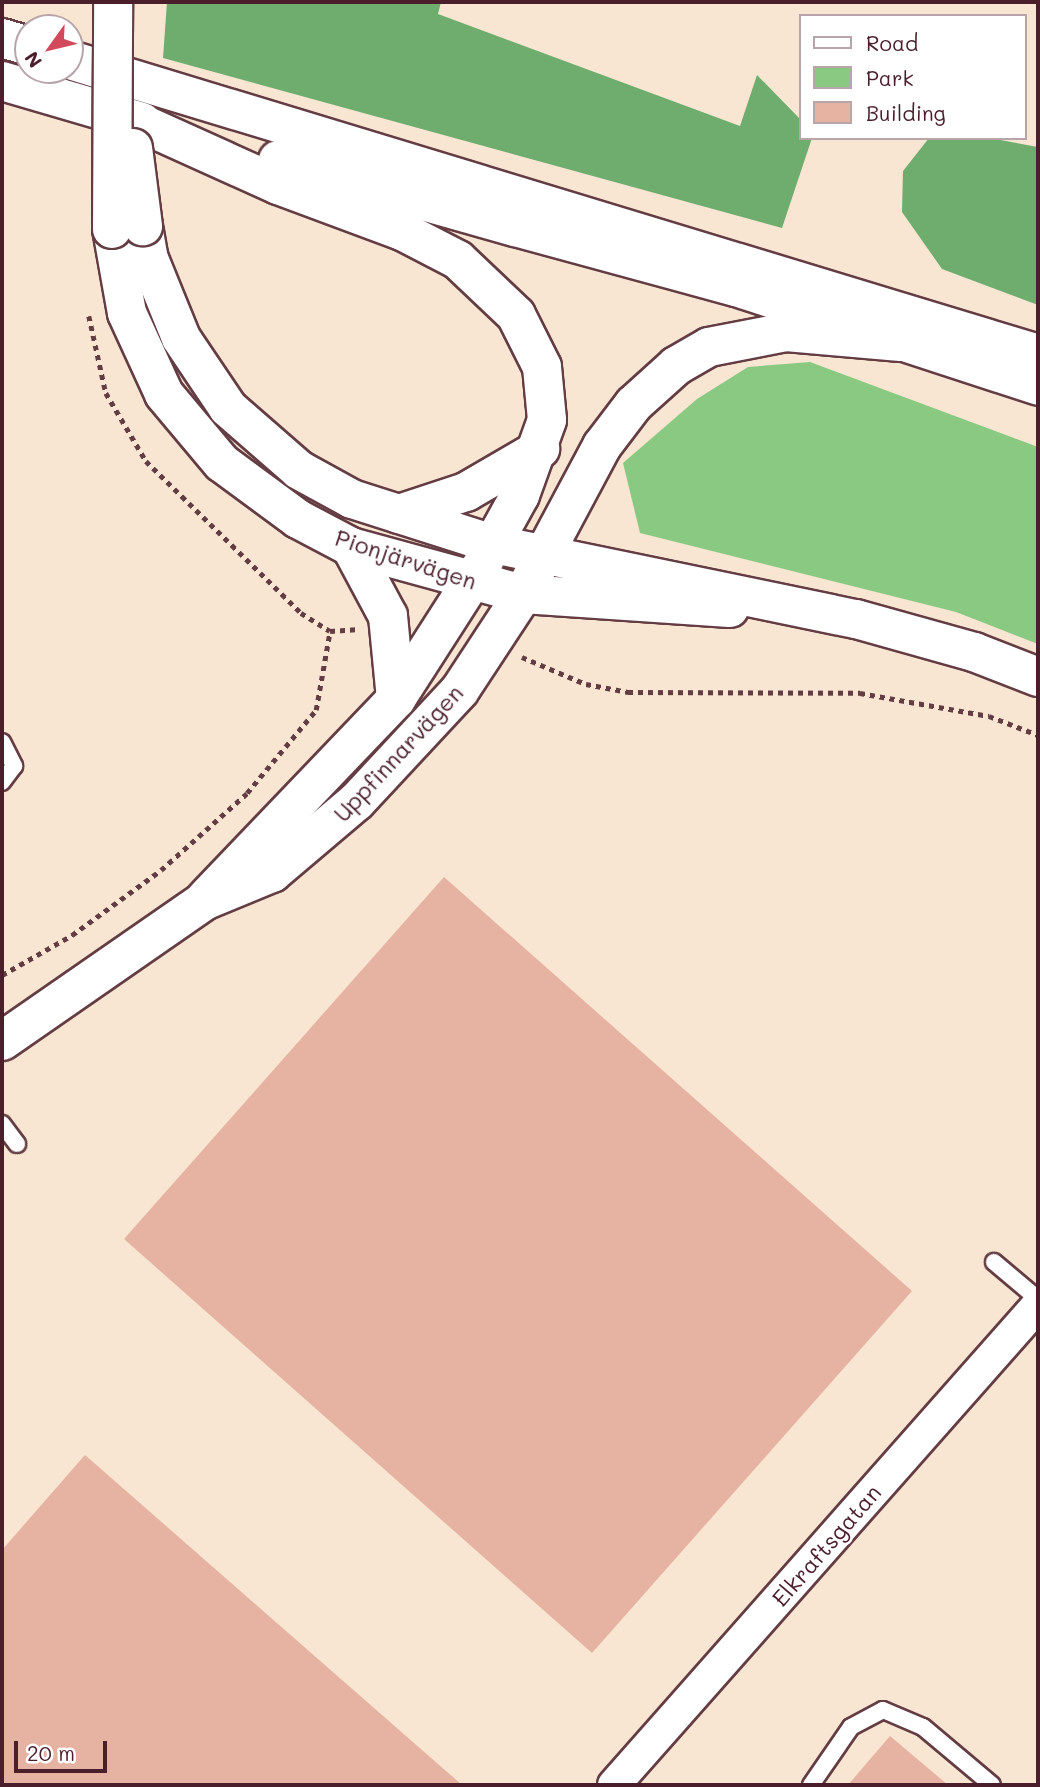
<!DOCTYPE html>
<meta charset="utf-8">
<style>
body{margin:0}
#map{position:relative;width:1040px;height:1787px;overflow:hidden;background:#f8e6d2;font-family:Mali,sans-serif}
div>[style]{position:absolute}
.green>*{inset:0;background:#8ac981}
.forest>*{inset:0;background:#6fad6f}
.building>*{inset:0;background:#e6b2a1}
.path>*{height:4.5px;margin-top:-2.25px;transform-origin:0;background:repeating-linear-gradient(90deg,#643d44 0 5px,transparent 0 10px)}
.roads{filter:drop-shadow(2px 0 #643d44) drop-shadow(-2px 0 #643d44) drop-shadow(0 2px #643d44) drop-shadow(0 -2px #643d44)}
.lane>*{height:16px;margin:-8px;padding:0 8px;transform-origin:8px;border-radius:8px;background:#fff}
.street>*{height:32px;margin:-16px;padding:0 16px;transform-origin:16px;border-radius:16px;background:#fff}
.secondary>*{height:38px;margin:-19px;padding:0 19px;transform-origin:19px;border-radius:19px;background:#fff}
.highway>*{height:38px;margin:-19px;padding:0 19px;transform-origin:19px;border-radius:19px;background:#fff}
.bridges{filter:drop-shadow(2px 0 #643d44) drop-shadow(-2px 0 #643d44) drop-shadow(0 2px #643d44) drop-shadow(0 -2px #643d44)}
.secondary-bridge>*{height:38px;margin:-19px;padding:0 19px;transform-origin:19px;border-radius:19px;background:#fff}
span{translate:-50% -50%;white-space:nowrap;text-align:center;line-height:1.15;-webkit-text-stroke:5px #fff;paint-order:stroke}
.street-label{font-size:23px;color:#4a1f2b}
.frame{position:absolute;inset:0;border:4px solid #4a1f2b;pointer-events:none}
.legend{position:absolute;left:799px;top:14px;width:228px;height:126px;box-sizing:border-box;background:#fff;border:2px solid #b7a5aa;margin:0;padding:9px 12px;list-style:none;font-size:21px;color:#4a1f2b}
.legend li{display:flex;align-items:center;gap:14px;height:35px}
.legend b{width:35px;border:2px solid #b7a5aa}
.north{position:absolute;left:14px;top:14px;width:70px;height:70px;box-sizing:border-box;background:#fff;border:2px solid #b7a5aa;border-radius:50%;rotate:236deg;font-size:19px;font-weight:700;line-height:28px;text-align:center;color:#4a1f2b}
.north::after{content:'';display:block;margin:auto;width:24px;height:32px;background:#d1495b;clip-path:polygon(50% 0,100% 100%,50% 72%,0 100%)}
.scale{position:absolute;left:14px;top:1741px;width:93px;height:32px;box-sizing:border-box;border:4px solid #4a1f2b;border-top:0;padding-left:9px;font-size:21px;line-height:24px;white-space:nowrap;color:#4a1f2b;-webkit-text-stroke:5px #fff;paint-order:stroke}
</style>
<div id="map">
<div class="green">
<div style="clip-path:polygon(810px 362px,1038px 447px,1038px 644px,956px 612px,640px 533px,623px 463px,697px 399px,748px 367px)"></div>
</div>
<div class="forest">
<div style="clip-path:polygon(167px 2px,441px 2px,438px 14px,740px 126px,757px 75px,800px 119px,800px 138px,812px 138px,782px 228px,163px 58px)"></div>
<div style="clip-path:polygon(929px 138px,990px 138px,1038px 147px,1038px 305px,942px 269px,902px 212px,903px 171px)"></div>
</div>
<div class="building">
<div style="clip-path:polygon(444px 877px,912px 1291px,592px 1653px,124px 1239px)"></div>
<div style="clip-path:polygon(85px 1455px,462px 1785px,2px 1785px,2px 1550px)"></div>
<div style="clip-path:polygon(890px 1736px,948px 1785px,848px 1785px)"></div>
</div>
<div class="path">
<div style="left:89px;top:316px;width:79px;rotate:77.6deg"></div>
<div style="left:106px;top:393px;width:79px;rotate:59.5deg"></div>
<div style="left:146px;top:461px;width:217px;rotate:44.4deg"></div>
<div style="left:301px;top:613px;width:34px;rotate:32deg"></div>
<div style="left:330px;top:631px;width:26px;rotate:-4deg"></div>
<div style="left:522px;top:657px;width:69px;rotate:22.9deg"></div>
<div style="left:586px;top:684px;width:43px;rotate:10.8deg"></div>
<div style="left:628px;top:692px;width:232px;rotate:0.2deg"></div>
<div style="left:860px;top:693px;width:131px;rotate:10.1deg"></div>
<div style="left:989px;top:716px;width:53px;rotate:21.2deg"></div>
<div style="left:2px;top:975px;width:81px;rotate:-29.7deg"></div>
<div style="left:72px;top:935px;width:110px;rotate:-36.1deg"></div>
<div style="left:161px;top:870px;width:115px;rotate:-41.8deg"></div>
<div style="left:247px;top:793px;width:108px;rotate:-50.3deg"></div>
<div style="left:316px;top:710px;width:80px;rotate:-80deg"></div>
</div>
<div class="roads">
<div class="lane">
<div style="left:2px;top:742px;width:27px;rotate:63deg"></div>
<div style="left:14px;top:766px;width:20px;rotate:127deg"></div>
<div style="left:2px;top:1124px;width:25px;rotate:53deg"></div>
<div style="left:994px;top:1262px;width:57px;rotate:40.1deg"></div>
<div style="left:811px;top:1785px;width:70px;rotate:-55.4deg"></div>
<div style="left:851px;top:1727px;width:36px;rotate:-28deg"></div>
<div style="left:883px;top:1710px;width:43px;rotate:23deg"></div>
<div style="left:923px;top:1727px;width:90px;rotate:40deg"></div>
</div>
<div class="street">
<div style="left:614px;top:1785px;width:640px;rotate:-48.54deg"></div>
</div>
<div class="secondary">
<div style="left:2px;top:38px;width:27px;rotate:17deg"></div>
<div style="left:70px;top:60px;width:1012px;rotate:16.89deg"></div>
<div style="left:143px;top:226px;width:34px;rotate:80deg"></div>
<div style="left:149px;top:259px;width:85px;rotate:67.9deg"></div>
<div style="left:181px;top:338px;width:84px;rotate:56.1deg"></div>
<div style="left:228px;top:408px;width:94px;rotate:41.1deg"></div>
<div style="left:299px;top:470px;width:60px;rotate:28.7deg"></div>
<div style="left:352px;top:499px;width:148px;rotate:17.7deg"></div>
<div style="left:493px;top:544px;width:371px;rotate:11.7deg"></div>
<div style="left:856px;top:619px;width:123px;rotate:15.6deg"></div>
<div style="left:974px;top:652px;width:69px;rotate:21.3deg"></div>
<div style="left:515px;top:227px;width:229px;rotate:15.2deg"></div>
<div style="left:736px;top:287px;width:318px;rotate:18.1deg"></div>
<div style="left:112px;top:229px;width:85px;rotate:79.9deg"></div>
<div style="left:127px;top:313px;width:89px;rotate:65.4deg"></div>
<div style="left:164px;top:394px;width:90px;rotate:50deg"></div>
<div style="left:222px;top:463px;width:94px;rotate:36.4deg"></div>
<div style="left:298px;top:519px;width:60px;rotate:27.8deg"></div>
<div style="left:351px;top:547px;width:178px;rotate:15.3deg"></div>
<div style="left:523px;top:594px;width:207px;rotate:3.9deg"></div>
<div style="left:351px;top:547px;width:78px;rotate:61.8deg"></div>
<div style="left:388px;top:616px;width:83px;rotate:84.5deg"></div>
<div style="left:207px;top:897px;width:274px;rotate:-46.3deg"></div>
<div style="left:396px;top:699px;width:163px;rotate:-57.3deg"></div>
<div style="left:2px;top:1041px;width:246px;rotate:-34.7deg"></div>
<div style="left:204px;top:901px;width:74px;rotate:-22.4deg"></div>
<div style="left:272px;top:873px;width:111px;rotate:-40.3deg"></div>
<div style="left:357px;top:801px;width:151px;rotate:-47.1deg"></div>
<div style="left:460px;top:690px;width:115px;rotate:-56.7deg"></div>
<div style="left:523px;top:594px;width:168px;rotate:-61.9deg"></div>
<div style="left:602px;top:446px;width:53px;rotate:-52.7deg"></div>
<div style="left:634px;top:404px;width:57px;rotate:-42.1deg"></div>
<div style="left:676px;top:366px;width:38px;rotate:-30deg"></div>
<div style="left:709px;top:347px;width:78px;rotate:-11deg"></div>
<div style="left:786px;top:332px;width:115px;rotate:5deg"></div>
</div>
<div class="highway">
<div style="left:2px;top:81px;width:146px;rotate:16.3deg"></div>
<div style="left:134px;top:120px;width:158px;rotate:24.3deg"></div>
<div style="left:278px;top:185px;width:132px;rotate:20.4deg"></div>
<div style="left:402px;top:231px;width:63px;rotate:27.4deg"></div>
<div style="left:458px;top:260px;width:80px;rotate:43.5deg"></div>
<div style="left:516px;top:315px;width:58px;rotate:63.4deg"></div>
<div style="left:542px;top:367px;width:53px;rotate:84.6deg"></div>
<div style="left:547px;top:420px;width:80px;rotate:109.8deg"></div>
<div style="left:520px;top:495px;width:56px;rotate:118.9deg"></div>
<div style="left:278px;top:160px;width:246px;rotate:15.8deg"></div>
<div style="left:399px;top:514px;width:71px;rotate:-18.2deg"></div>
<div style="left:466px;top:492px;width:86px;rotate:-30.2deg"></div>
</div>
</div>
<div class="bridges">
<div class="secondary-bridge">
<div style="left:133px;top:148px;width:79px;rotate:82.7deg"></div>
<div style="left:112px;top:229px;width:227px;rotate:-89.7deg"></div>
</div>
</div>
<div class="street-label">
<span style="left:406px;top:559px;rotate:18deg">Pionjärvägen</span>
<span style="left:398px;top:753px;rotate:-47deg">Uppfinnarvägen</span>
<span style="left:826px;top:1545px;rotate:-49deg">Elkraftsgatan</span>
</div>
<div class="frame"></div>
<ul class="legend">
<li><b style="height:9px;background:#fff"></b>Road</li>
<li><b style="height:19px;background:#8ac981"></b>Park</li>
<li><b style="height:19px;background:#e6b2a1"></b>Building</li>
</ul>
<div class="north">N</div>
<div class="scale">20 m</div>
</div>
